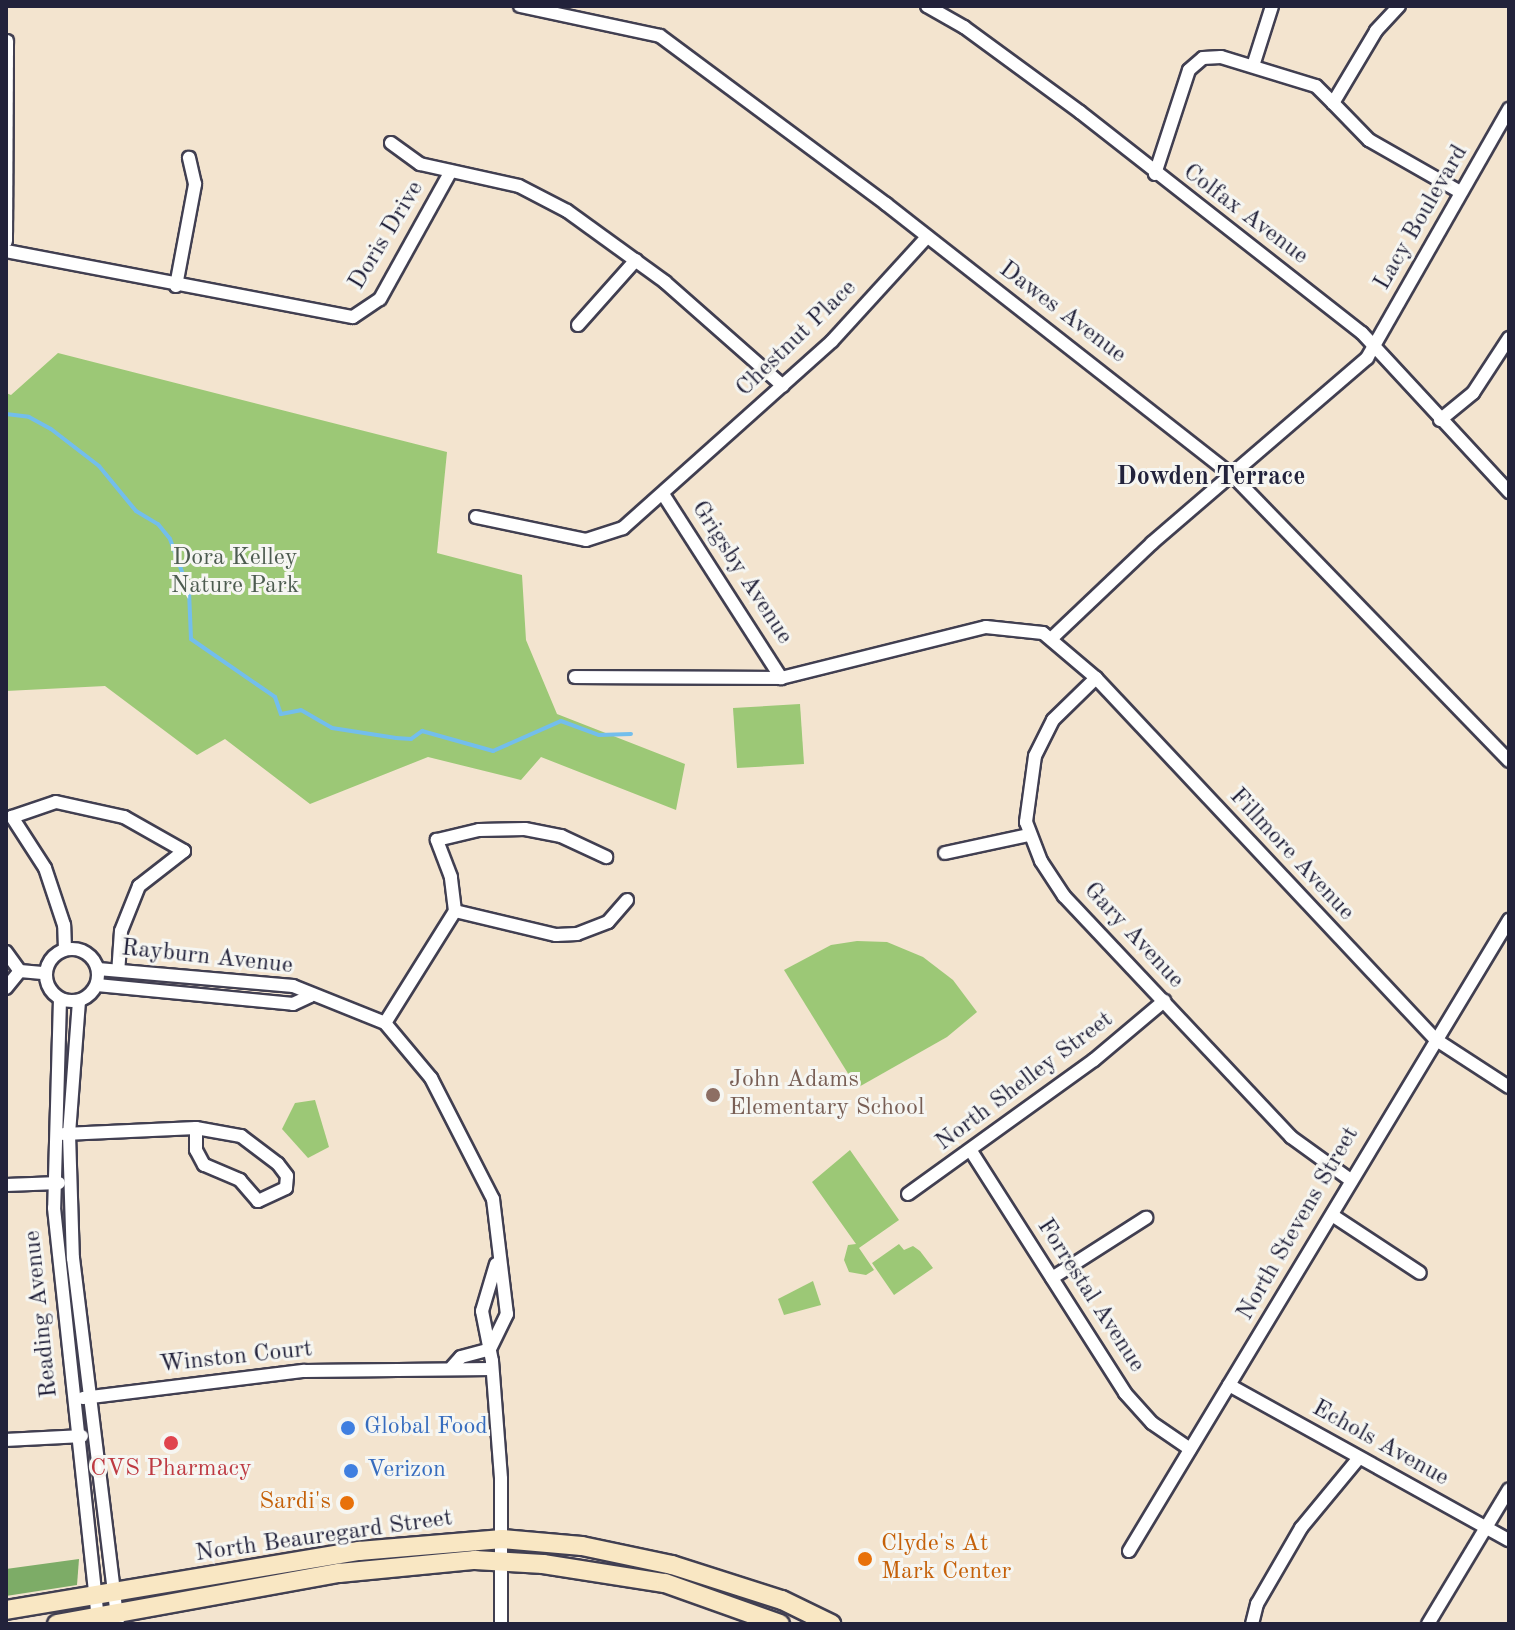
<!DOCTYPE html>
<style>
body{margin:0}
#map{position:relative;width:1515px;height:1630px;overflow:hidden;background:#f3e4cf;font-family:"Old Standard TT",serif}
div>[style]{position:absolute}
.green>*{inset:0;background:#9cc876}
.forest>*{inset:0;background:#7dac67}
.stream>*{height:4px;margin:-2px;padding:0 2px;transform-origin:2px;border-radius:2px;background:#73beec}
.roads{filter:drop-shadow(2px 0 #413f51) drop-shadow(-2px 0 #413f51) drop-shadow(0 2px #413f51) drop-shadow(0 -2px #413f51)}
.minor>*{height:12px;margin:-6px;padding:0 6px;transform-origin:6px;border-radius:6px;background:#fff}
.minor>.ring{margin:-6px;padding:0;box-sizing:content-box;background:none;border:12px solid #fff;border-radius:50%}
.secondary>*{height:18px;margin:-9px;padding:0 9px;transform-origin:9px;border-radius:9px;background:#f9e7c3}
.dots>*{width:22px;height:22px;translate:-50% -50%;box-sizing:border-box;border:4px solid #f6f6f2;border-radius:50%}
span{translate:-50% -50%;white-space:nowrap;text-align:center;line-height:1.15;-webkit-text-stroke:6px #f6f6f2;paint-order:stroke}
.street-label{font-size:24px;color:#22223b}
.park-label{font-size:24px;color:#4d5c50}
.education-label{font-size:24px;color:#785e54}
.left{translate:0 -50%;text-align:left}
.shop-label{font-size:24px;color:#366cbe}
.health-label{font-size:24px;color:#be3a42}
.food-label{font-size:24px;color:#c56008}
.right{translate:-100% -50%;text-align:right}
.neighbourhood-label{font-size:26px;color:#22223b;font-weight:700}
.frame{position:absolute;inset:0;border:8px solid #22223b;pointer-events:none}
</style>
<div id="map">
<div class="green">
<div style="clip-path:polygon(58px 353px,447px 452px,437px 553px,522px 575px,526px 640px,557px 714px,685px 764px,676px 810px,541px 757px,521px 780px,428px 757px,310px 804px,225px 739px,197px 755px,105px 686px,6px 691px,6px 393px,11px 395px)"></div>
<div style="clip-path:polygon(800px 704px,804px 764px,737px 768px,733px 708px)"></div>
<div style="clip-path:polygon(857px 941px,887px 942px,923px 957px,953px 980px,977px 1012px,947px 1037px,857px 1088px,784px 970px,831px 945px)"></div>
<div style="clip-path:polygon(315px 1100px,329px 1147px,308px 1158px,282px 1129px,295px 1103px)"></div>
<div style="clip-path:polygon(850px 1150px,899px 1220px,859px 1248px,874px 1270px,866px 1275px,849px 1272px,844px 1260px,848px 1245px,856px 1244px,812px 1182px)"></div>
<div style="clip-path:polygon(899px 1244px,904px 1250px,913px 1246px,920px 1251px,933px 1268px,894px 1295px,872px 1263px)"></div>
<div style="clip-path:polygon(813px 1281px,821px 1305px,784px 1315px,778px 1299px)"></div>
</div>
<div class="forest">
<div style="clip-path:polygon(79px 1559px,77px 1585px,6px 1596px,6px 1569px)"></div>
</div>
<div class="stream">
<div style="left:6px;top:414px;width:23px;rotate:7deg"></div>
<div style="left:29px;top:417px;width:25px;rotate:29deg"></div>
<div style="left:51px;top:429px;width:61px;rotate:37.6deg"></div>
<div style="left:99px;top:466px;width:58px;rotate:50.6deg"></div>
<div style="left:136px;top:511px;width:26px;rotate:31deg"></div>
<div style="left:158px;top:524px;width:19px;rotate:51deg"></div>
<div style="left:170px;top:539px;width:55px;rotate:69.9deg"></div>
<div style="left:189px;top:591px;width:48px;rotate:87.6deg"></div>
<div style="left:191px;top:639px;width:102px;rotate:34.6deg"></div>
<div style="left:275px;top:697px;width:18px;rotate:71deg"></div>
<div style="left:281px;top:714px;width:20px;rotate:-11deg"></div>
<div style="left:301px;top:710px;width:36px;rotate:30deg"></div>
<div style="left:332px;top:728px;width:65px;rotate:8.9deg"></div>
<div style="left:396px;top:738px;width:15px;rotate:4deg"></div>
<div style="left:411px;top:739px;width:14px;rotate:-36deg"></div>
<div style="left:422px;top:731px;width:74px;rotate:15.7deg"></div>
<div style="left:493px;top:751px;width:74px;rotate:-23.8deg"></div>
<div style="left:561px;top:721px;width:40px;rotate:20.2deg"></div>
<div style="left:599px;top:735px;width:32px;rotate:-2deg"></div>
</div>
<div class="roads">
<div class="minor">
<div style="left:520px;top:6px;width:143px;rotate:12.1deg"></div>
<div style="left:660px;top:36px;width:282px;rotate:36.6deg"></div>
<div style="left:886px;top:204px;width:439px;rotate:38.1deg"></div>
<div style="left:1232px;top:475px;width:398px;rotate:45.9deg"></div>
<div style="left:927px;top:6px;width:43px;rotate:29.6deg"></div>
<div style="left:964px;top:27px;width:144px;rotate:36.2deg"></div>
<div style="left:1080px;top:112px;width:358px;rotate:38.1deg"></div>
<div style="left:1362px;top:333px;width:217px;rotate:47.2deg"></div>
<div style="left:1399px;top:6px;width:34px;rotate:133deg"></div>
<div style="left:1376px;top:31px;width:84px;rotate:120.8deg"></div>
<div style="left:1333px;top:103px;width:52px;rotate:45.8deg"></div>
<div style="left:1369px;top:140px;width:105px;rotate:29.7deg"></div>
<div style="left:1253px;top:66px;width:63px;rotate:-72.4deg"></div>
<div style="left:391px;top:143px;width:36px;rotate:36deg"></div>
<div style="left:420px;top:164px;width:101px;rotate:12.5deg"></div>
<div style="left:519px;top:186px;width:54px;rotate:27.5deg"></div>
<div style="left:567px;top:211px;width:121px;rotate:35.9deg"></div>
<div style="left:665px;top:282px;width:157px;rotate:41.4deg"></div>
<div style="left:1155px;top:174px;width:109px;rotate:-71.9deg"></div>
<div style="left:1189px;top:70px;width:18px;rotate:-41deg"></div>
<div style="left:1203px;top:58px;width:18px;rotate:-3deg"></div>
<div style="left:1221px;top:57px;width:99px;rotate:17deg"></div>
<div style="left:1316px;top:86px;width:24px;rotate:45deg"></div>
<div style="left:6px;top:241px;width:200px;rotate:-89.7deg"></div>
<div style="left:6px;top:251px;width:353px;rotate:10.8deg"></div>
<div style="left:353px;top:317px;width:32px;rotate:-34deg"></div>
<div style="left:380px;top:299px;width:146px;rotate:-61deg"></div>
<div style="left:176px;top:286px;width:104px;rotate:-79.4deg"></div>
<div style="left:195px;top:184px;width:27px;rotate:-103deg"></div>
<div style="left:578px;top:325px;width:87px;rotate:-48.3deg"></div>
<div style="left:1440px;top:420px;width:43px;rotate:-39.3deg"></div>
<div style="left:1473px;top:393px;width:66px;rotate:-56.8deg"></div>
<div style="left:663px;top:494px;width:219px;rotate:57.3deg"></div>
<div style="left:476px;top:517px;width:112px;rotate:11.8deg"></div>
<div style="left:586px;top:540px;width:39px;rotate:-18deg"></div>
<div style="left:623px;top:528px;width:280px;rotate:-41.8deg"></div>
<div style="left:832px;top:341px;width:141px;rotate:-47.6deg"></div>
<div style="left:1052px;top:638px;width:138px;rotate:-43.5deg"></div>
<div style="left:1152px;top:543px;width:284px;rotate:-40.7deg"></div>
<div style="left:1367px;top:358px;width:287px;rotate:-60.3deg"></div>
<div style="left:575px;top:677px;width:206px;rotate:0.3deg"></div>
<div style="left:781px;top:678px;width:211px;rotate:-14deg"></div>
<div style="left:986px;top:627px;width:57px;rotate:6deg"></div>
<div style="left:1043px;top:633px;width:70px;rotate:40.3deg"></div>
<div style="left:1096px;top:678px;width:495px;rotate:46.8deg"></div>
<div style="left:1435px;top:1039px;width:88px;rotate:33deg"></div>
<div style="left:1096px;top:678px;width:60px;rotate:135.7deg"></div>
<div style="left:1053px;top:720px;width:40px;rotate:116.6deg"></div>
<div style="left:1035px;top:756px;width:67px;rotate:97.8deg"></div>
<div style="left:1026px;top:822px;width:42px;rotate:69deg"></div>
<div style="left:1041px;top:861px;width:42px;rotate:56.7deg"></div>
<div style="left:1064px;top:896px;width:331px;rotate:46.7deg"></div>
<div style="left:1291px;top:1137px;width:72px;rotate:35.9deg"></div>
<div style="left:945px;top:853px;width:86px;rotate:-12.1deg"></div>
<div style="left:455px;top:911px;width:104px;rotate:13.4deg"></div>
<div style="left:556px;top:935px;width:21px;rotate:-3deg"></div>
<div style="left:577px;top:934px;width:33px;rotate:-21deg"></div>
<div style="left:608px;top:922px;width:29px;rotate:-49deg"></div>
<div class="ring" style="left:46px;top:949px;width:40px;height:40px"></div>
<div style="left:65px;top:949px;width:24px;rotate:-92deg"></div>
<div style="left:64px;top:925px;width:60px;rotate:-108.4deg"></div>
<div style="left:45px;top:868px;width:61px;rotate:-122.9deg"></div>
<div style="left:12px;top:817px;width:46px;rotate:-18.8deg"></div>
<div style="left:56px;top:802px;width:70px;rotate:12.4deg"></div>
<div style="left:124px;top:817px;width:69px;rotate:29.5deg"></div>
<div style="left:184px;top:851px;width:57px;rotate:142.1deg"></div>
<div style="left:139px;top:886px;width:48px;rotate:111.8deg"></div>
<div style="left:121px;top:931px;width:39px;rotate:94deg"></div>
<div style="left:6px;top:952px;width:24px;rotate:54deg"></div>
<div style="left:20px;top:971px;width:25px;rotate:5deg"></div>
<div style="left:98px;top:969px;width:196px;rotate:5deg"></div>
<div style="left:293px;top:986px;width:99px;rotate:21.9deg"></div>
<div style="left:385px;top:1023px;width:72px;rotate:50.1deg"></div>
<div style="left:431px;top:1078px;width:136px;rotate:62.9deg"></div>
<div style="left:493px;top:1199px;width:116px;rotate:83.1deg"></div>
<div style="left:507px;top:1314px;width:39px;rotate:116deg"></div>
<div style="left:97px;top:985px;width:197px;rotate:5.5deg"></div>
<div style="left:293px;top:1004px;width:19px;rotate:-25deg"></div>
<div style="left:6px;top:988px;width:22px;rotate:-51deg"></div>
<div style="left:60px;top:999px;width:209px;rotate:91.6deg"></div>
<div style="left:54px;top:1208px;width:415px;rotate:83.9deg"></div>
<div style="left:79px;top:1001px;width:133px;rotate:94.3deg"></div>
<div style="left:69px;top:1134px;width:124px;rotate:88.2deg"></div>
<div style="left:73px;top:1258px;width:369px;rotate:83deg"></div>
<div style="left:385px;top:1023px;width:132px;rotate:-58deg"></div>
<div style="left:455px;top:911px;width:34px;rotate:-97deg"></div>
<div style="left:451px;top:877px;width:40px;rotate:-111deg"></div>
<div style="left:437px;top:840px;width:43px;rotate:-13.4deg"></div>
<div style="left:479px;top:830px;width:46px;rotate:-1.2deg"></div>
<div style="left:525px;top:829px;width:37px;rotate:11deg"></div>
<div style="left:561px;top:836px;width:50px;rotate:25deg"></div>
<div style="left:196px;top:1128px;width:46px;rotate:10.1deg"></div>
<div style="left:241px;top:1136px;width:46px;rotate:37.1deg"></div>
<div style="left:278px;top:1164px;width:15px;rotate:53deg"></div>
<div style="left:287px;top:1176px;width:12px;rotate:95deg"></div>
<div style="left:286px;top:1188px;width:31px;rotate:155deg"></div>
<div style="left:258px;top:1201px;width:28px;rotate:-131deg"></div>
<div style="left:240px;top:1180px;width:39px;rotate:-157deg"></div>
<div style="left:204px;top:1165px;width:17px;rotate:-118deg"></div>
<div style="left:196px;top:1150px;width:22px;rotate:-90deg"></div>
<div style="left:64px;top:1134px;width:132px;rotate:-2.6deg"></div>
<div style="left:971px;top:1151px;width:287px;rotate:57.5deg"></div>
<div style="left:1125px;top:1393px;width:40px;rotate:48deg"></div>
<div style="left:1152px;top:1423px;width:46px;rotate:34.4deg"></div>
<div style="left:6px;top:1185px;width:53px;rotate:-2.2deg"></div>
<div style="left:908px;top:1194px;width:229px;rotate:-35.8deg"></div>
<div style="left:1094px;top:1060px;width:92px;rotate:-40.1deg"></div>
<div style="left:1332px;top:1215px;width:105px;rotate:33.4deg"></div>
<div style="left:496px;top:1264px;width:49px;rotate:106.6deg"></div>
<div style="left:482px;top:1311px;width:51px;rotate:78.7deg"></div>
<div style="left:492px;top:1361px;width:118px;rotate:85.6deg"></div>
<div style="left:501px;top:1479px;width:145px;rotate:90deg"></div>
<div style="left:1052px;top:1278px;width:112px;rotate:-32.6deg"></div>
<div style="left:452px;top:1367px;width:13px;rotate:-48deg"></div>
<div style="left:461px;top:1357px;width:30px;rotate:-15deg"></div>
<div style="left:1229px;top:1385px;width:320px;rotate:29deg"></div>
<div style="left:83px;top:1398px;width:223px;rotate:-7deg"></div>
<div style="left:304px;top:1371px;width:188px;rotate:-0.6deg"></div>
<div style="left:6px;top:1440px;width:76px;rotate:-3deg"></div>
<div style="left:1129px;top:1551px;width:737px;rotate:-58.94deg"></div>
<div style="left:1252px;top:1624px;width:21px;rotate:-76deg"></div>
<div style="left:1257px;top:1604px;width:88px;rotate:-59.9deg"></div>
<div style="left:1301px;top:1528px;width:89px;rotate:-50.4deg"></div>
<div style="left:1428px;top:1624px;width:157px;rotate:-59deg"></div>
</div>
<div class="secondary">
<div style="left:6px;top:1610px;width:358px;rotate:-9.5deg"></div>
<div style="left:359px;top:1551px;width:144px;rotate:-4.8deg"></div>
<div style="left:502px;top:1539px;width:80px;rotate:5deg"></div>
<div style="left:582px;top:1546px;width:92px;rotate:11.9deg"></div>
<div style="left:672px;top:1565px;width:115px;rotate:17.7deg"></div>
<div style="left:782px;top:1600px;width:55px;rotate:26.1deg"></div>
<div style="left:57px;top:1624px;width:287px;rotate:-10.3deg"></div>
<div style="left:339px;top:1573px;width:137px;rotate:-5.5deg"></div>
<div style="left:475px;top:1560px;width:68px;rotate:3.4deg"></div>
<div style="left:543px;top:1564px;width:123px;rotate:8.9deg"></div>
<div style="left:665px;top:1583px;width:122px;rotate:19.6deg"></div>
</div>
</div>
<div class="dots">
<div style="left:713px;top:1095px;background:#8d6e63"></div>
<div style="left:348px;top:1428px;background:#3f7fe0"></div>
<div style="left:171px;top:1443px;background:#e0444e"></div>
<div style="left:351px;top:1471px;background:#3f7fe0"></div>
<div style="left:347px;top:1503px;background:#e8710a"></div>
<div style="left:865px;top:1559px;background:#e8710a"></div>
</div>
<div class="street-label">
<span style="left:1245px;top:215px;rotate:37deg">Colfax Avenue</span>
<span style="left:1422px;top:218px;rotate:-60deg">Lacy Boulevard</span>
<span style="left:387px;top:236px;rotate:-59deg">Doris Drive</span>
<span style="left:1062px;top:313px;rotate:37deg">Dawes Avenue</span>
<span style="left:797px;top:339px;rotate:-44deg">Chestnut Place</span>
<span style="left:741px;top:573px;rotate:57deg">Grigsby Avenue</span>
<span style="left:1291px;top:855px;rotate:47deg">Fillmore Avenue</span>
<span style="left:1133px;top:936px;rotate:47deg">Gary Avenue</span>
<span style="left:207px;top:958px;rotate:6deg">Rayburn Avenue</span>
<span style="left:1025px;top:1082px;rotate:-37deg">North Shelley Street</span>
<span style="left:1299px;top:1224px;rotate:-60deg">North Stevens Street</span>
<span style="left:1090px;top:1296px;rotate:57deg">Forrestal Avenue</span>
<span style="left:42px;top:1314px;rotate:-96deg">Reading Avenue</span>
<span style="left:236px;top:1358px;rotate:-6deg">Winston Court</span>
<span style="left:1380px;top:1444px;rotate:29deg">Echols Avenue</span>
<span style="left:324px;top:1537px;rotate:-8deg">North Beauregard Street</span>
</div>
<div class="park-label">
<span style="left:235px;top:573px">Dora Kelley<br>Nature Park</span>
</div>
<div class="education-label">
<span class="left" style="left:729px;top:1095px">John Adams<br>Elementary School</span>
</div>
<div class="shop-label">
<span class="left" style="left:364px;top:1428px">Global Food</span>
<span class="left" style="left:367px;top:1471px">Verizon</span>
</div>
<div class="health-label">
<span style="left:171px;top:1470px">CVS Pharmacy</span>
</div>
<div class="food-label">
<span class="right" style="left:331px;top:1503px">Sardi's</span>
<span class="left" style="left:881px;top:1559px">Clyde's At<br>Mark Center</span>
</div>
<div class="neighbourhood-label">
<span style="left:1211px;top:478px">Dowden Terrace</span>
</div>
<div class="frame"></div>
</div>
